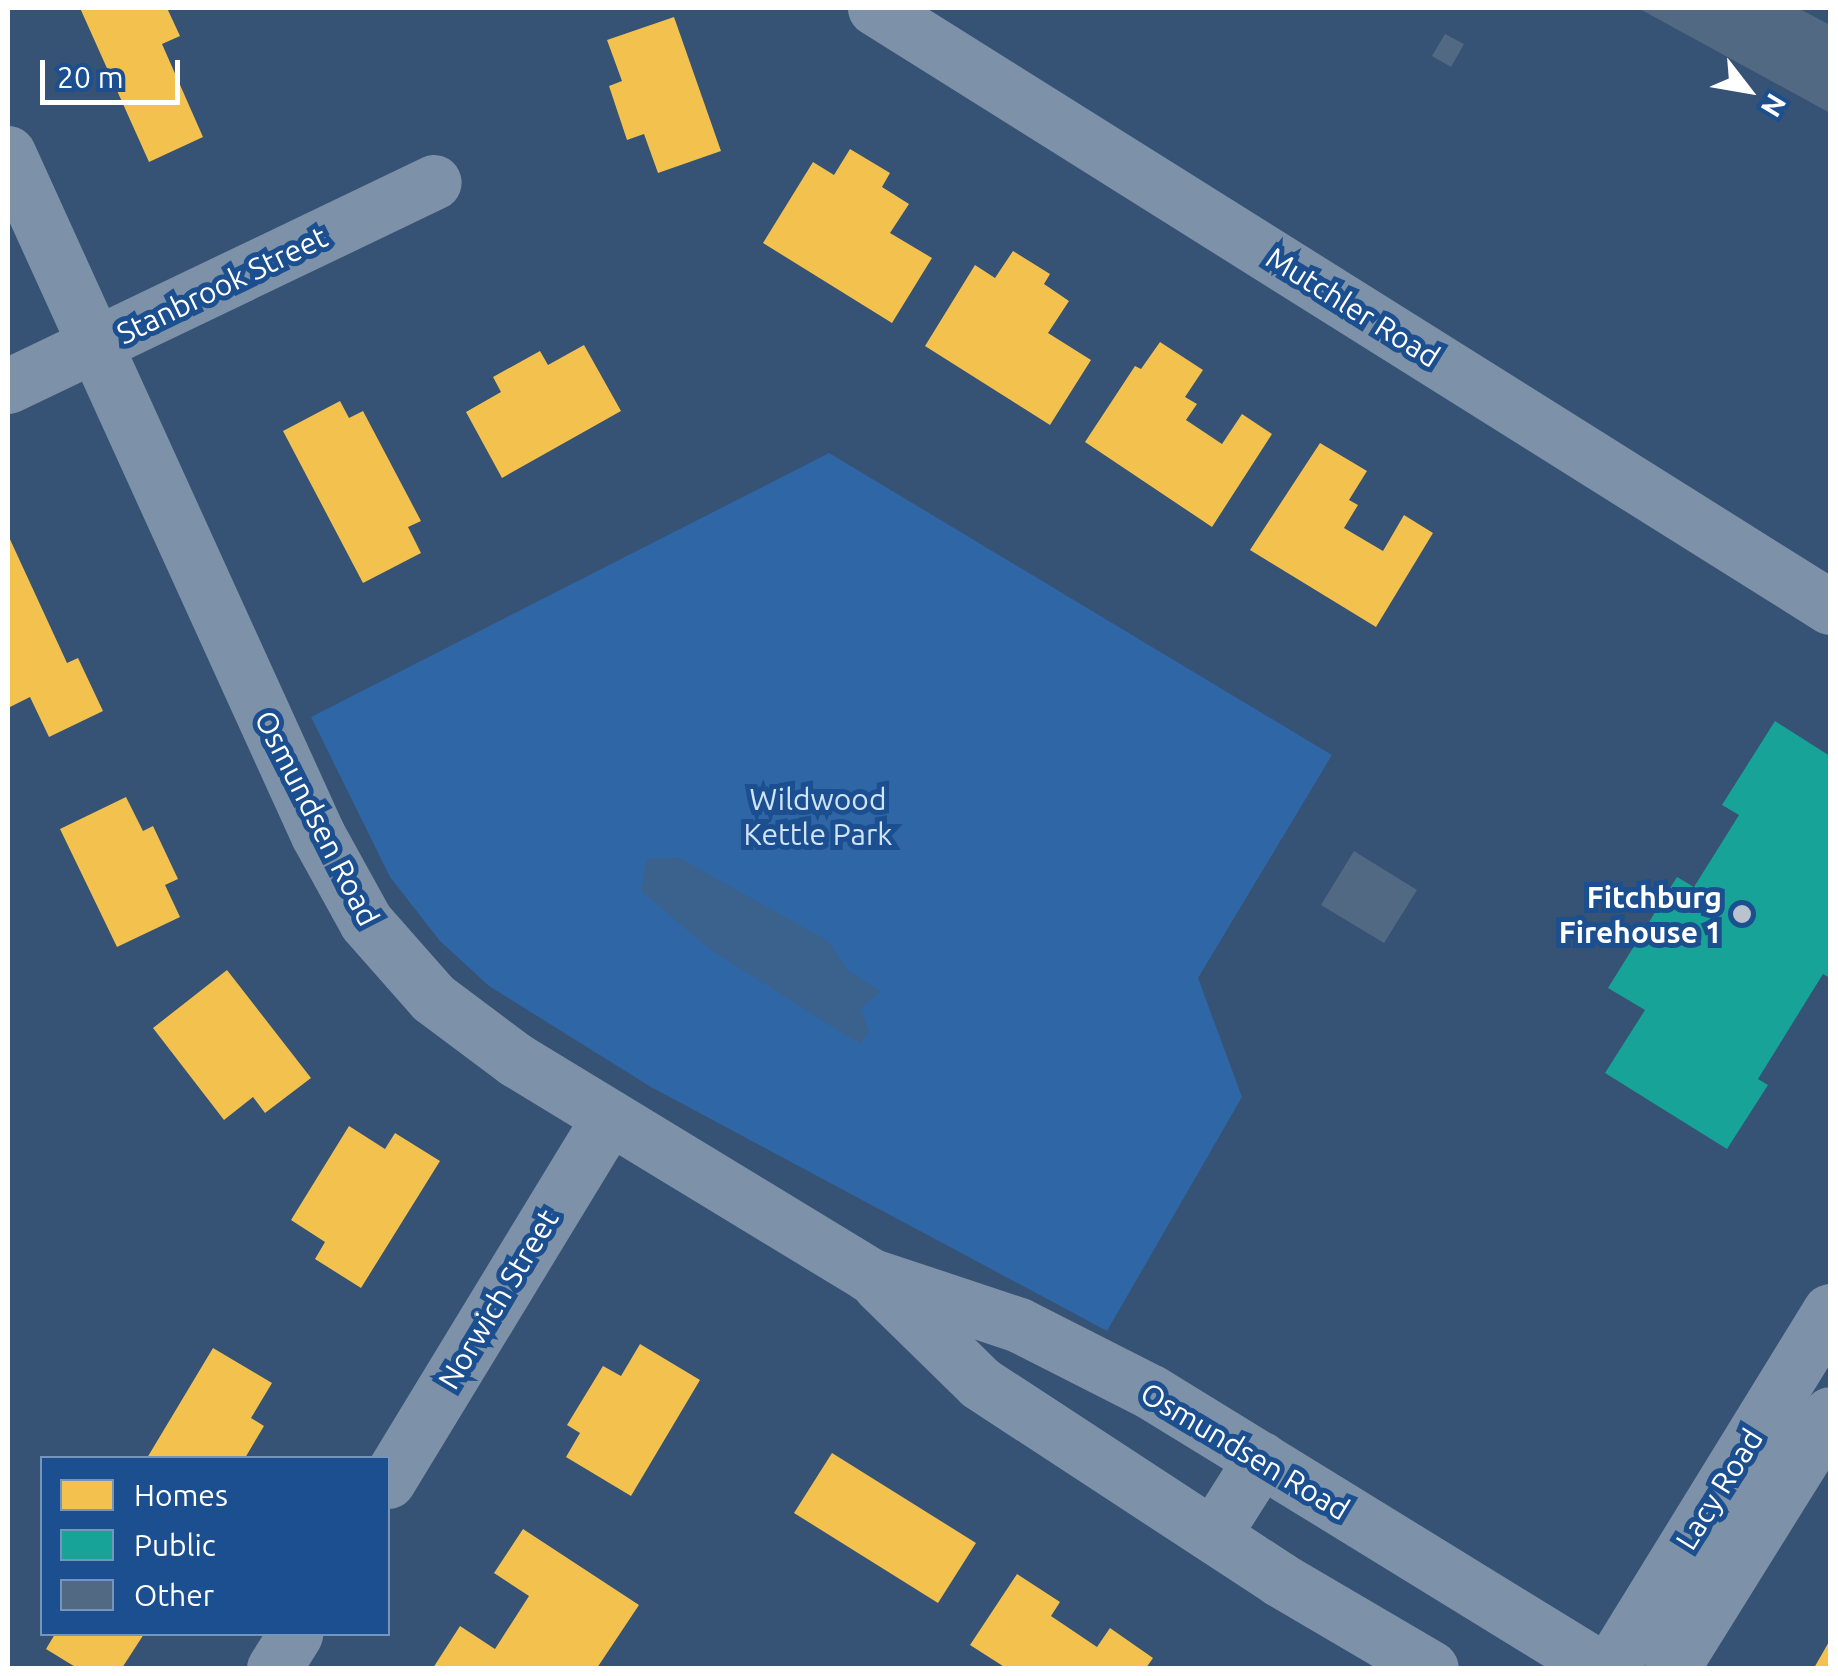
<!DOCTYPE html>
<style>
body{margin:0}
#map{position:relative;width:1838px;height:1676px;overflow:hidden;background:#365274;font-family:Ubuntu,sans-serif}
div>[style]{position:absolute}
.green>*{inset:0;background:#2f66a5}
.water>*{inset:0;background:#3b618d}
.homes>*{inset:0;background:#f2c14e}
.public>*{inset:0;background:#17a398}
.building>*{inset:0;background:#526984}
.minor>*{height:55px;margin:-27.5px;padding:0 27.5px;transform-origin:27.5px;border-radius:27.5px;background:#7d92a8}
.dots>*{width:28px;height:28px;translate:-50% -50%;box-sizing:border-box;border:5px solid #1b4f8f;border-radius:50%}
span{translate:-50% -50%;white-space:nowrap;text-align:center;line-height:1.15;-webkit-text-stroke:10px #1b4f8f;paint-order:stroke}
.street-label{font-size:30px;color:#fff}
.park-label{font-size:30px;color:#cfe3fa}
.poi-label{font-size:30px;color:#fff;font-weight:700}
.right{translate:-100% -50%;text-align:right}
.frame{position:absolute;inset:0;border:10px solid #fff;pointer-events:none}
.legend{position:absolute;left:40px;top:1456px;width:350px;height:180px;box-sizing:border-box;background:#1b4f8f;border:2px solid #7695bc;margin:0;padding:12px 18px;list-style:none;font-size:30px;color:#fff}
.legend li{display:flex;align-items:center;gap:20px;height:50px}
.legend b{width:50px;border:2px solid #7695bc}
.north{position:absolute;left:1698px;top:40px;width:100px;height:100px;-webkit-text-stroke:8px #1b4f8f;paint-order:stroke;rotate:121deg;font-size:28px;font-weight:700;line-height:40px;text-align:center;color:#fff}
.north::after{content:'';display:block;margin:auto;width:35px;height:45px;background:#fff;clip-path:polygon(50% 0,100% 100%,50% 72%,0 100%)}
.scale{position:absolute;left:40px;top:60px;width:140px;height:45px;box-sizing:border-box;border:5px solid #fff;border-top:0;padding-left:12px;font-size:30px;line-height:35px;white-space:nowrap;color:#fff;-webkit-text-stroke:8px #1b4f8f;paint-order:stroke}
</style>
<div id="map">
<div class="green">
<div style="clip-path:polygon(829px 453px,1332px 755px,1198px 978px,1242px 1097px,1107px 1331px,651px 1087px,489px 986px,440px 941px,390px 877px,311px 717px)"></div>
</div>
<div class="water">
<div style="clip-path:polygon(679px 858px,828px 941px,848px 971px,881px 991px,861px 1008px,869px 1032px,860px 1044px,711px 950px,641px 891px,647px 859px)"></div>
</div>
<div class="homes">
<div style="clip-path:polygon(80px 8px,167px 8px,180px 36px,162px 44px,203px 137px,149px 162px)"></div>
<div style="clip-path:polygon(674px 17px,721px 151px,658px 173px,644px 134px,627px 140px,609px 86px,622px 81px,607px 40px)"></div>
<div style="clip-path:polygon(850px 149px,890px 173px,882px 187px,909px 204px,890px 233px,932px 258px,892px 323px,763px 243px,813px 162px,834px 175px)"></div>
<div style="clip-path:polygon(1013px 251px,1050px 274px,1044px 284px,1069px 301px,1048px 333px,1091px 360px,1050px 425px,925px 346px,975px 265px,995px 278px)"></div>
<div style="clip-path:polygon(1160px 342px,1203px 370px,1185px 397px,1197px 404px,1186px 420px,1222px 444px,1242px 414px,1272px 434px,1212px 527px,1085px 442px,1135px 366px,1141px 369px)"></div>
<div style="clip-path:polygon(584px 345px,621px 411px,502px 478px,466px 412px,501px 392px,493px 377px,540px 351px,548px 365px)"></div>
<div style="clip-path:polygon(340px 401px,349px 418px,363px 411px,421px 521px,408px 527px,421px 553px,363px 583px,283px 431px)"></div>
<div style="clip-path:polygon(1320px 443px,1367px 471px,1349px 500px,1358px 505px,1344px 528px,1383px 551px,1404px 515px,1433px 533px,1376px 627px,1250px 550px)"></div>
<div style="clip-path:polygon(8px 535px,67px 663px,78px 658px,103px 711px,49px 737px,30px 697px,8px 708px)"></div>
<div style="clip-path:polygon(126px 797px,143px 831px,153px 826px,178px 879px,165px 885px,180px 917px,117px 947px,60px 829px)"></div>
<div style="clip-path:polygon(227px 970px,311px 1078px,265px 1113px,253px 1097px,224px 1120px,153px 1028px)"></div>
<div style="clip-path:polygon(349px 1126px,385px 1149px,395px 1133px,440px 1161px,361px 1288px,315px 1259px,325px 1242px,291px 1220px)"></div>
<div style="clip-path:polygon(640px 1344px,700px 1380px,631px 1496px,566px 1457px,580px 1433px,567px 1425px,603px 1366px,621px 1376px)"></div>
<div style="clip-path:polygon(213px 1348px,272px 1383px,251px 1418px,264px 1426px,245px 1458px,147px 1458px)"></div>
<div style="clip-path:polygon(832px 1453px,976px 1543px,938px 1603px,794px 1513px)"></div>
<div style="clip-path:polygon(523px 1529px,639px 1605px,597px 1668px,433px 1668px,460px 1626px,495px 1649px,529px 1596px,494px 1573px)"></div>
<div style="clip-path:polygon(1017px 1574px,1060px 1602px,1051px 1616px,1097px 1647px,1110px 1628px,1153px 1658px,1146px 1668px,1006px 1668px,970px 1645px)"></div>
<div style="clip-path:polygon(55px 1634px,144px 1634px,122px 1668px,77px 1668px,46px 1649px)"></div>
<div style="clip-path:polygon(1830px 1640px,1830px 1668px,1814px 1668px)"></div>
</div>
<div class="public">
<div style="clip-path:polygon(1775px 721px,1830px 756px,1830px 978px,1823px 974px,1758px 1079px,1768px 1085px,1727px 1149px,1605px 1073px,1645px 1010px,1608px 988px,1677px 877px,1694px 887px,1739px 815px,1722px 805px)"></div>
</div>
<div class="building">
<div style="clip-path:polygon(1638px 8px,1798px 8px,1830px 25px,1830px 113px)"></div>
<div style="clip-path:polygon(1445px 34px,1464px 44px,1451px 67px,1432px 56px)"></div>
<div style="clip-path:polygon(1354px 851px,1417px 890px,1384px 943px,1321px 905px)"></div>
</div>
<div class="minor">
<div style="left:875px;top:8px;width:1127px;rotate:32.1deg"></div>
<div style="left:8px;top:153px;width:749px;rotate:65.56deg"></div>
<div style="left:318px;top:835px;width:99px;rotate:61.1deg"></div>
<div style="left:366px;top:922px;width:101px;rotate:48.6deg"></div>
<div style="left:433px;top:998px;width:104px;rotate:36.8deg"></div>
<div style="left:516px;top:1060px;width:413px;rotate:31.3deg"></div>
<div style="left:869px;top:1275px;width:158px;rotate:18.4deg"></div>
<div style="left:1019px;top:1325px;width:148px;rotate:26.9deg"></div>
<div style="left:1151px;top:1392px;width:527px;rotate:31.58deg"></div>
<div style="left:8px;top:386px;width:472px;rotate:-25.6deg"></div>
<div style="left:879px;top:1284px;width:141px;rotate:44.4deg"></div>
<div style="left:980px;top:1383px;width:358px;rotate:33.2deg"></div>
<div style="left:1279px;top:1579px;width:176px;rotate:30.4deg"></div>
<div style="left:388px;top:1481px;width:426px;rotate:-58.7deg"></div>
<div style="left:1213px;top:1535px;width:90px;rotate:-57.7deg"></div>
<div style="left:274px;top:1668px;width:40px;rotate:-58deg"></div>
<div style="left:1610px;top:1668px;width:419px;rotate:-58.4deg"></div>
<div style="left:1672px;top:1668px;width:299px;rotate:-58.1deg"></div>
</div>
<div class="dots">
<div style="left:1742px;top:914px;background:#b9c2ce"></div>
</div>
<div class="street-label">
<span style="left:222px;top:285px;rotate:-26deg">Stanbrook Street</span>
<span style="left:1353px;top:307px;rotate:32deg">Mutchler Road</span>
<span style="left:317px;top:818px;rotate:63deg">Osmundsen Road</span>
<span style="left:498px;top:1299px;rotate:-59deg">Norwich Street</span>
<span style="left:1245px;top:1451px;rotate:31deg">Osmundsen Road</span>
<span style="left:1719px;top:1489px;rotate:-58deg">Lacy Road</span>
</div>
<div class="park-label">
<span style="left:818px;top:816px">Wildwood<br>Kettle Park</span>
</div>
<div class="poi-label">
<span class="right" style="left:1722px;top:914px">Fitchburg<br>Firehouse 1</span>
</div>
<div class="frame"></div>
<ul class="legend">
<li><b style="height:28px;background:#f2c14e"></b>Homes</li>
<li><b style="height:28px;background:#17a398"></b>Public</li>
<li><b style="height:28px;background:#526984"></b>Other</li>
</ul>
<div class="north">N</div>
<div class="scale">20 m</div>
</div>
